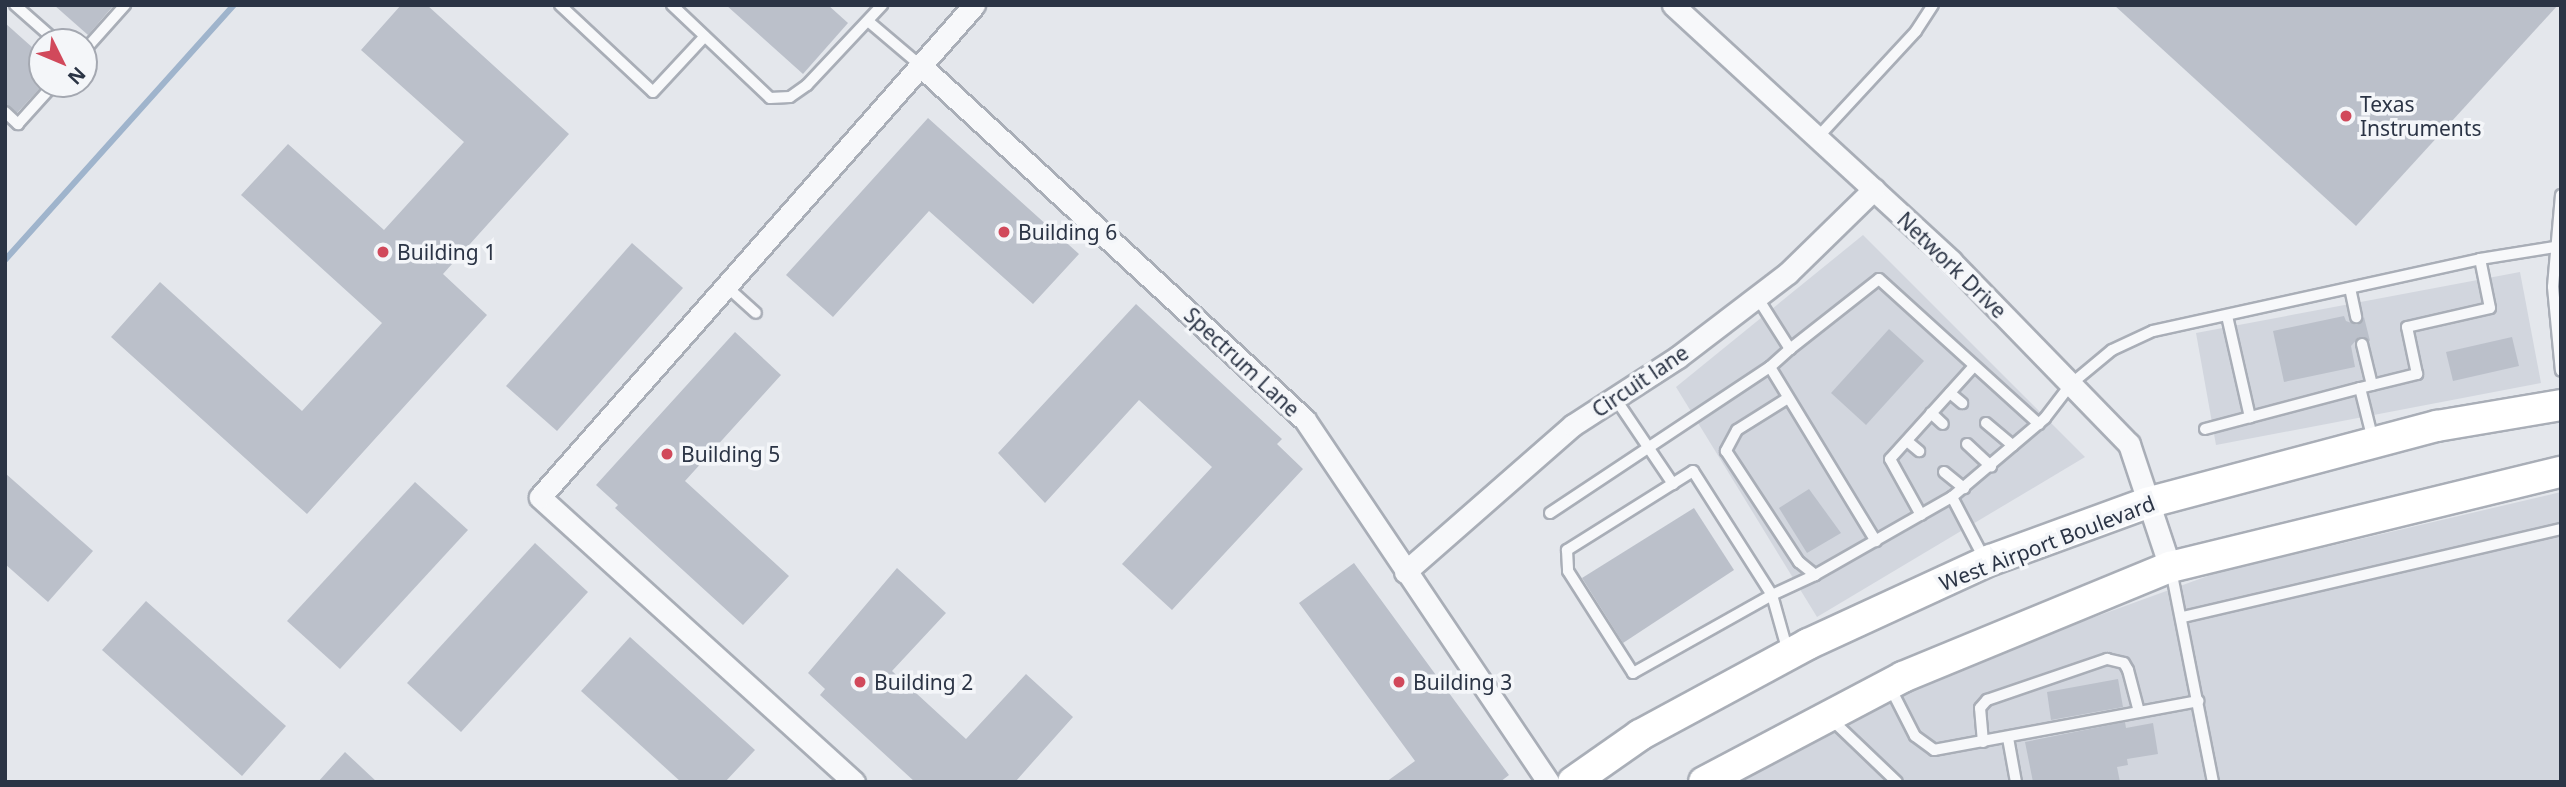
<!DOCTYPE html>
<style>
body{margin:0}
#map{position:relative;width:2566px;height:787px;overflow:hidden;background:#e4e7ec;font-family:"Noto Sans",sans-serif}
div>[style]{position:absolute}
.built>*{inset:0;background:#d2d6de}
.stream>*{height:6px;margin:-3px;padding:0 3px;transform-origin:3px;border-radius:3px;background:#9fb4cc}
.building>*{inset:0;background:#bbc0ca}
.roads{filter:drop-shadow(2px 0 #a9aeb7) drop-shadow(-2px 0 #a9aeb7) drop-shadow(0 2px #a9aeb7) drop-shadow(0 -2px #a9aeb7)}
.service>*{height:10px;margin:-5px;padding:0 5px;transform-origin:5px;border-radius:5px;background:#f7f8fa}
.minor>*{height:21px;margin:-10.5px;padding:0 10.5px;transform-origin:10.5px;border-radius:10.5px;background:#f7f8fa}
.secondary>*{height:30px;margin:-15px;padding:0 15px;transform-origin:15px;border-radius:15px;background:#fff}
.dots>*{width:19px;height:19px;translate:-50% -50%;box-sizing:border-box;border:4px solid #f4f6f9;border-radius:50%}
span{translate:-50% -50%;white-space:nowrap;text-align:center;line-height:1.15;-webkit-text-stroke:7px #f4f6f9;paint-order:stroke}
.poi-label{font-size:21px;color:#2b3445}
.left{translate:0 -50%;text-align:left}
.street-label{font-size:21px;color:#2b3445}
.frame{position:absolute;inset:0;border:7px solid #2b3445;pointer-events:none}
.north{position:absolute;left:28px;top:28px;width:70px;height:70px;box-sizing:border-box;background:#f4f6f9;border:2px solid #a4a8b1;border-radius:50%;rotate:133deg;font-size:19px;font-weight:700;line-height:28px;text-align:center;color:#2b3445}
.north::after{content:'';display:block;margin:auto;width:24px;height:32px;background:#d1495b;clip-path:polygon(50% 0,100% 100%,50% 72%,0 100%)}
</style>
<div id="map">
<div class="built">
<div style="clip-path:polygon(1863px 235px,2085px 457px,1817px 617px,1676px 387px)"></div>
<div style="clip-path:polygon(2520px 272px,2541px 383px,2216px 445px,2196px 333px)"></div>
<div style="clip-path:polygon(2561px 492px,2561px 782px,1721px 782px,1940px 673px,2216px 573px)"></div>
</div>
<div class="stream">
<div style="left:5px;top:260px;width:343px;rotate:-48.1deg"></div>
</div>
<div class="building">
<div style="clip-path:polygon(54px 5px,114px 5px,88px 35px)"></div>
<div style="clip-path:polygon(401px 5px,427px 5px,569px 134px,443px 274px,487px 315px,307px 514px,111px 337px,160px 282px,302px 411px,382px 323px,241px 195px,288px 144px,384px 230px,464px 142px,361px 50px)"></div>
<div style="clip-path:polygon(726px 5px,828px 5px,848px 23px,803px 74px)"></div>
<div style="clip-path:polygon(2114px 5px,2558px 5px,2356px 226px)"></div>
<div style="clip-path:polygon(5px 23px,42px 56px,42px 86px,17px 113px,5px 103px)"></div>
<div style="clip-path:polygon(928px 118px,1079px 254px,1033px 304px,929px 211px,833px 317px,786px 275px)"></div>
<div style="clip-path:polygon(632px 243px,683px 288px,557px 431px,506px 386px)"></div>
<div style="clip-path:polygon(1136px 304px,1282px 439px,1277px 444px,1303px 469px,1172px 610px,1122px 564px,1212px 467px,1139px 400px,1045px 503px,998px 453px)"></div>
<div style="clip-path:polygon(2344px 316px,2346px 321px,2357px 325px,2364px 317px,2370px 341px,2359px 337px,2351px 346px,2355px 367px,2284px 382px,2273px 331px)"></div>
<div style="clip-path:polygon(1889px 329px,1924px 361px,1866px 425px,1831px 393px)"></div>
<div style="clip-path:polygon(735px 332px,781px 375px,685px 481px,789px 576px,743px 625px,615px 508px,618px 505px,596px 485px)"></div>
<div style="clip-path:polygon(2512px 337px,2519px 366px,2453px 381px,2446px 352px)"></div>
<div style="clip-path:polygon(5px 473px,93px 551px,48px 602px,5px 564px)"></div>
<div style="clip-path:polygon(415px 482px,468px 530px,340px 669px,287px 621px)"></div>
<div style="clip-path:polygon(1809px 489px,1841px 533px,1807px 553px,1779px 508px)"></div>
<div style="clip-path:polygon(1694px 508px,1734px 570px,1623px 643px,1582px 578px)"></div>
<div style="clip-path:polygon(535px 543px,588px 592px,461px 732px,407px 683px)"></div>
<div style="clip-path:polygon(1354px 563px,1509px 775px,1500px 782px,1386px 782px,1415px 761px,1299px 603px)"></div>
<div style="clip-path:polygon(897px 568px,946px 613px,892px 671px,966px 739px,1026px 674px,1073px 717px,1015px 782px,915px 782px,820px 695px,825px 689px,808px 673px)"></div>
<div style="clip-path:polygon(146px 601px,286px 726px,242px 776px,102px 650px)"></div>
<div style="clip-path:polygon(630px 637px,755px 750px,725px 782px,681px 782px,581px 691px)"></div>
<div style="clip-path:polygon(2118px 679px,2123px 707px,2051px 720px,2047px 692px)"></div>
<div style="clip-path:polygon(2125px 722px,2126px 728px,2153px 723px,2158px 754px,2127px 759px,2128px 765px,2117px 767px,2120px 782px,2033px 782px,2025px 742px)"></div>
<div style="clip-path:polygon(345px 752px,377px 782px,318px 782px)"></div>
</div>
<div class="roads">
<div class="service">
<div style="left:15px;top:5px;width:56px;rotate:41.4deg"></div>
<div style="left:560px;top:5px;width:127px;rotate:43.1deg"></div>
<div style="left:653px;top:92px;width:76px;rotate:-47.1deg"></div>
<div style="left:672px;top:5px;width:135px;rotate:43.5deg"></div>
<div style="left:770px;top:98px;width:20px;rotate:-3deg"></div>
<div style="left:790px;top:97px;width:21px;rotate:-35deg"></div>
<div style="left:807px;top:85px;width:110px;rotate:-46.8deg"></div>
<div style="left:868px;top:21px;width:70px;rotate:40.3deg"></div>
<div style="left:84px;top:51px;width:62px;rotate:-48.3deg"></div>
<div style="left:5px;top:112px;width:18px;rotate:43deg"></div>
<div style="left:18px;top:124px;width:54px;rotate:-48deg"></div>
<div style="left:1818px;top:137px;width:144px;rotate:-47.2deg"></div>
<div style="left:1916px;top:31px;width:31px;rotate:-57deg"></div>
<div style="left:2561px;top:195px;width:92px;rotate:95deg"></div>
<div style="left:2553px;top:287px;width:84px;rotate:84.6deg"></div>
<div style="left:726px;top:286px;width:40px;rotate:42deg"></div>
<div style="left:2350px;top:288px;width:30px;rotate:78deg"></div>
<div style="left:1757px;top:297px;width:62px;rotate:57.6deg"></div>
<div style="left:1790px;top:349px;width:27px;rotate:138deg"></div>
<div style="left:1770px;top:367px;width:204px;rotate:58.7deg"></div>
<div style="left:2227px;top:316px;width:104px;rotate:77.2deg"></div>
<div style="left:2362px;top:344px;width:42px;rotate:76.3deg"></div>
<div style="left:1790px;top:349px;width:113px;rotate:-38.2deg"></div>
<div style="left:1879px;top:279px;width:216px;rotate:42.2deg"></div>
<div style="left:2360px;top:388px;width:59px;rotate:-13.8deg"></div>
<div style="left:2417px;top:374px;width:48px;rotate:-102deg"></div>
<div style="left:2407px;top:327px;width:85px;rotate:-12.9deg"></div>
<div style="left:2490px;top:308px;width:50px;rotate:-101.5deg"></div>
<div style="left:1950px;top:393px;width:16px;rotate:40deg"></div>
<div style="left:1615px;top:398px;width:104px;rotate:56deg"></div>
<div style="left:1788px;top:398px;width:60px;rotate:147.9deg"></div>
<div style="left:1737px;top:430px;width:24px;rotate:118deg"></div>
<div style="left:1726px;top:451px;width:133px;rotate:56.7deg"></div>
<div style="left:1799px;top:562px;width:21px;rotate:39deg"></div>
<div style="left:1931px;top:413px;width:16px;rotate:43deg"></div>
<div style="left:1986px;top:423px;width:35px;rotate:40deg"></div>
<div style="left:2205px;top:429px;width:160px;rotate:-14.8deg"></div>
<div style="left:2360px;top:388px;width:54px;rotate:76deg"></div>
<div style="left:1907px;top:441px;width:16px;rotate:40deg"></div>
<div style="left:1967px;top:444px;width:33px;rotate:43deg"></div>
<div style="left:1944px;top:472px;width:26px;rotate:39deg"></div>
<div style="left:1952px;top:497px;width:71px;rotate:62.4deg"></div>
<div style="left:1550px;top:513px;width:264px;rotate:-33.6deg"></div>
<div style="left:1921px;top:515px;width:64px;rotate:-119deg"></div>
<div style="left:1890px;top:459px;width:124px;rotate:-47.9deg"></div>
<div style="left:2171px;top:570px;width:216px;rotate:78.8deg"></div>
<div style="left:2183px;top:617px;width:388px;rotate:-13.1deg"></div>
<div style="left:1788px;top:652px;width:59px;rotate:-105.7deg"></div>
<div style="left:1772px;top:595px;width:147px;rotate:-122.5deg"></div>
<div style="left:1693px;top:471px;width:149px;rotate:147.9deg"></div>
<div style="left:1567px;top:550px;width:21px;rotate:87deg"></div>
<div style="left:1568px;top:571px;width:121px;rotate:57.5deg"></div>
<div style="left:1633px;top:673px;width:159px;rotate:-29.3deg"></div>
<div style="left:1772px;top:595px;width:47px;rotate:-24.9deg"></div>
<div style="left:1815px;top:575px;width:158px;rotate:-29.7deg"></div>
<div style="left:1952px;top:497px;width:122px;rotate:-40.3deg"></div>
<div style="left:2045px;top:418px;width:43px;rotate:-52.6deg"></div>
<div style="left:2071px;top:384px;width:53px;rotate:-39.7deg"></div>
<div style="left:2112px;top:350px;width:45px;rotate:-24.9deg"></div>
<div style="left:2153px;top:331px;width:335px;rotate:-12.4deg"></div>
<div style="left:2480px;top:259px;width:82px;rotate:-9.1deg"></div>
<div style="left:1890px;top:687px;width:55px;rotate:63deg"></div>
<div style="left:1915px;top:736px;width:24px;rotate:36deg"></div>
<div style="left:1934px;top:750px;width:269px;rotate:-10.5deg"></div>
<div style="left:1831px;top:719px;width:91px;rotate:43.7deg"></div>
<div style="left:2008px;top:738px;width:45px;rotate:79.7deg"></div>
<div style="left:1983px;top:742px;width:34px;rotate:-95deg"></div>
<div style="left:1980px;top:708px;width:11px;rotate:-49deg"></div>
<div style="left:1987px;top:700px;width:127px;rotate:-18.9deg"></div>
<div style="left:2107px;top:659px;width:17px;rotate:13deg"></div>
<div style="left:2124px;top:663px;width:8px;rotate:60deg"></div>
<div style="left:2128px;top:670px;width:43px;rotate:75.3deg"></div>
</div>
<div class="minor">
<div style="left:1673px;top:5px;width:378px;rotate:42.6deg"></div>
<div style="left:1951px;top:261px;width:255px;rotate:45.8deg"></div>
<div style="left:2129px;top:444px;width:130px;rotate:71.6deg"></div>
<div style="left:921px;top:66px;width:522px;rotate:42.67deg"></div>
<div style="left:1305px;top:420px;width:436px;rotate:56.1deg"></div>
<div style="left:1405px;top:572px;width:223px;rotate:-41.2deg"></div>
<div style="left:1573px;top:425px;width:125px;rotate:-32.9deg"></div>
<div style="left:1678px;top:357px;width:138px;rotate:-37.4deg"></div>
<div style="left:1788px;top:273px;width:120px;rotate:-44.3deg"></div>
<div style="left:854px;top:782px;width:424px;rotate:-137.8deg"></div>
<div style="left:540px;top:497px;width:656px;rotate:-48.58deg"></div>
</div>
<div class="secondary">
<div style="left:1573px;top:782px;width:82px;rotate:-35deg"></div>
<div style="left:1640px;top:735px;width:191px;rotate:-28.4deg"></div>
<div style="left:1808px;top:644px;width:201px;rotate:-24.7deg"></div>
<div style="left:1991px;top:560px;width:166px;rotate:-20.1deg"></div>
<div style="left:2147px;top:503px;width:300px;rotate:-14.9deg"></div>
<div style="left:2437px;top:426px;width:126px;rotate:-9.6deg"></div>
<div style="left:1704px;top:782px;width:225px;rotate:-27.8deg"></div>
<div style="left:1903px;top:677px;width:289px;rotate:-22.4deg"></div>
<div style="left:2170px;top:567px;width:402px;rotate:-13.7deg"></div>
</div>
</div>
<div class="dots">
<div style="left:2346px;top:116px;background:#d1495b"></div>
<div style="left:1004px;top:232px;background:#d1495b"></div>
<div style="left:383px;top:252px;background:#d1495b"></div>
<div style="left:667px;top:454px;background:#d1495b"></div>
<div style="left:860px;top:682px;background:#d1495b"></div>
<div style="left:1399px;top:682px;background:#d1495b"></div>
</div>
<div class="poi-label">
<span class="left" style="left:2360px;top:116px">Texas<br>Instruments</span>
<span class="left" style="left:1018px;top:232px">Building 6</span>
<span class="left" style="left:397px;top:252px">Building 1</span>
<span class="left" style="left:681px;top:454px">Building 5</span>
<span class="left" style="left:874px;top:682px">Building 2</span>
<span class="left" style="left:1413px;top:682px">Building 3</span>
</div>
<div class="street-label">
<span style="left:1952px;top:265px;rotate:44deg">Network Drive</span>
<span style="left:1242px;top:362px;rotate:43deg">Spectrum Lane</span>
<span style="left:1640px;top:381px;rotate:-34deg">Circuit lane</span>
<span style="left:2047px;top:543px;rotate:-21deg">West Airport Boulevard</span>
</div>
<div class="frame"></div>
<div class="north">N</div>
</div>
